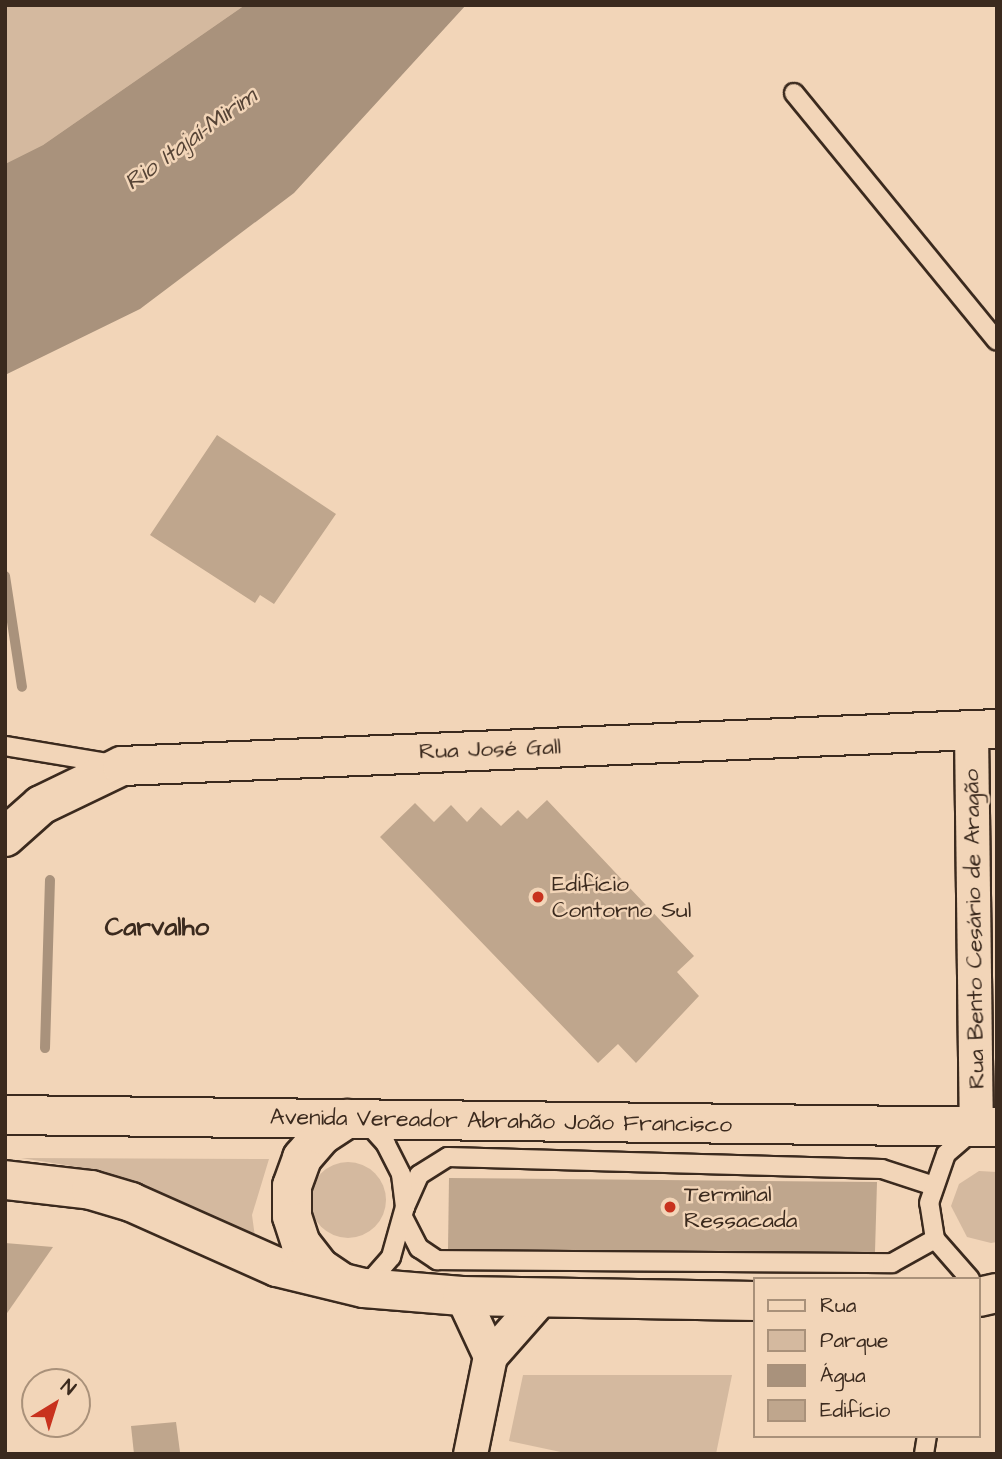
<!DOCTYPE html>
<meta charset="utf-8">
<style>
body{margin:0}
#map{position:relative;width:1002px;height:1459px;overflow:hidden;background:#f2d5b8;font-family:"Architects Daughter",sans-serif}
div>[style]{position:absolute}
.green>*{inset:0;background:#d4b99f}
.round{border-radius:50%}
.water>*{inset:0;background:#a9927c}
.stream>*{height:10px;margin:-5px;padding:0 5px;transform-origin:5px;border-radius:5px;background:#a9927c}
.building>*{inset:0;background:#bfa68d}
.roads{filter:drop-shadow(2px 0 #3b2a1e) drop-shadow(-2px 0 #3b2a1e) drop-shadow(0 2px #3b2a1e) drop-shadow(0 -2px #3b2a1e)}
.lane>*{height:18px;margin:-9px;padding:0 9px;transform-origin:9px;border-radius:9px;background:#f2d5b8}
.street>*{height:33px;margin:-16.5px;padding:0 16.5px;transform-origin:16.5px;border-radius:16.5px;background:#f2d5b8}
.secondary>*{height:38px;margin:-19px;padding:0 19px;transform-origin:19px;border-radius:19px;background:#f2d5b8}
.primary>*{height:38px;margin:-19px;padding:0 19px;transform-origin:19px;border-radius:19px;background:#f2d5b8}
.dots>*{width:19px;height:19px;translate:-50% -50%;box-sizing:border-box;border:4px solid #f2d5b8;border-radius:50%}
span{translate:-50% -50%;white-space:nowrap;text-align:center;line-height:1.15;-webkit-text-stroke:5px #f2d5b8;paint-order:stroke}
.street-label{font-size:23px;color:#3b2a1e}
.poi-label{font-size:23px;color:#3b2a1e}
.left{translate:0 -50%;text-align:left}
.water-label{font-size:24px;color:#564436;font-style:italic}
.quarter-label{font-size:26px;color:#3b2a1e;font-weight:700}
.frame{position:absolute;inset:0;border:7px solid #3b2a1e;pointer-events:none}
.legend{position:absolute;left:753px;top:1277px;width:228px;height:161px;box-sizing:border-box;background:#f2d5b8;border:2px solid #a9917a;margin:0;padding:9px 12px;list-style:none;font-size:21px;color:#3b2a1e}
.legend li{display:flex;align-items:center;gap:14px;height:35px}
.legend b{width:35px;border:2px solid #a9917a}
.north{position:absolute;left:21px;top:1368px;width:70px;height:70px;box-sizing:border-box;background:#f2d5b8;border:2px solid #a9917a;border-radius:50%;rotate:38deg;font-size:19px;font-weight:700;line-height:28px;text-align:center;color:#3b2a1e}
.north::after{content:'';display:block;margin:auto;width:24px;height:32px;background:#c8321e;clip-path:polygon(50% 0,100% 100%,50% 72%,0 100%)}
</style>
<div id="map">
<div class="green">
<div style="clip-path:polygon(5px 5px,245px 5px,43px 145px,5px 164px)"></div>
<div style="clip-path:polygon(21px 1158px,269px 1159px,252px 1215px,255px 1237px,103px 1171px)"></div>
<div class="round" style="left:310px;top:1162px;width:76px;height:76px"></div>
<div style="clip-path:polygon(979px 1171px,997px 1172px,997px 1242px,991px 1243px,967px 1237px,951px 1206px,959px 1184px)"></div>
<div style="clip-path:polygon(523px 1375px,732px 1375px,716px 1454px,570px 1454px,509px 1441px)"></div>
</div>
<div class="water">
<div style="clip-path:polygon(245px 5px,466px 5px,294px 193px,140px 309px,5px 375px,5px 164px,43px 145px)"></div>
</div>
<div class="stream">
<div style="left:5px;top:576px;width:112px;rotate:81.3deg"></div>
<div style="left:45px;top:1048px;width:168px;rotate:-88.3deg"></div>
</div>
<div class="building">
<div style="clip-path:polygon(217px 435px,336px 514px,274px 604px,260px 595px,255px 603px,150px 535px)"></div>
<div style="clip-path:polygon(547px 800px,694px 956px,677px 972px,699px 996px,636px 1063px,618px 1044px,598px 1063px,380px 837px,415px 803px,434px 822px,451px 805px,467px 822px,481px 807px,501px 826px,518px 810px,527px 819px)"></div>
<div style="clip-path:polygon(449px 1178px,877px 1182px,875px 1252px,448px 1249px)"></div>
<div style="clip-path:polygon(5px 1243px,53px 1247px,5px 1316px)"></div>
<div style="clip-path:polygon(176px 1422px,180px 1452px,134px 1454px,131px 1426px)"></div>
</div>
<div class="roads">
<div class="lane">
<div style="left:794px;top:93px;width:320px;rotate:50.7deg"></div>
<div style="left:5px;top:746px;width:109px;rotate:9.5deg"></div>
<div style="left:405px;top:1207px;width:35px;rotate:-66deg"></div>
<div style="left:419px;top:1175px;width:34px;rotate:-32deg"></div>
<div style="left:448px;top:1157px;width:434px;rotate:1.6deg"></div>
<div style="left:882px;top:1169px;width:52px;rotate:18.1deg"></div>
<div style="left:404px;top:1219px;width:33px;rotate:63deg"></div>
<div style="left:419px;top:1248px;width:22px;rotate:34deg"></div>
<div style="left:437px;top:1260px;width:455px;rotate:0.4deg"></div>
<div style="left:892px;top:1263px;width:49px;rotate:-29.2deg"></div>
<div style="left:970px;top:1279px;width:53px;rotate:-131.2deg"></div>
<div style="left:935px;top:1239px;width:36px;rotate:-99deg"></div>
<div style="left:929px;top:1203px;width:52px;rotate:-70.9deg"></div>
<div style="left:946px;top:1154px;width:33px;rotate:-41deg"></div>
<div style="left:364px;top:1288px;width:41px;rotate:-48.9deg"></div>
<div style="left:391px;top:1257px;width:52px;rotate:-74.4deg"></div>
<div style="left:405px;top:1207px;width:33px;rotate:-97deg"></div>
<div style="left:401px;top:1174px;width:34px;rotate:-117deg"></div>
<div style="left:386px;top:1144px;width:30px;rotate:-132deg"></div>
<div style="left:924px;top:1454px;width:18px;rotate:-81deg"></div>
</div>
<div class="street">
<div style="left:971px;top:730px;width:397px;rotate:89.3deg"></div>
<div style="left:462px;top:1296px;width:66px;rotate:65deg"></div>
<div style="left:470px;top:1454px;width:100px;rotate:-78.5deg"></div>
<div style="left:490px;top:1356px;width:79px;rotate:-48.6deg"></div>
</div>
<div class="secondary">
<div style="left:5px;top:837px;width:48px;rotate:-41.6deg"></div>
<div style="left:41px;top:805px;width:90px;rotate:-25.7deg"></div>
<div style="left:122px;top:766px;width:876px;rotate:-2.42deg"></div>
</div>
<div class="primary">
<div style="left:5px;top:1115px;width:992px;rotate:0.69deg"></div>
<div style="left:5px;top:1180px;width:87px;rotate:6.6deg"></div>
<div style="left:91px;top:1190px;width:42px;rotate:16.7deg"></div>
<div style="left:131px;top:1202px;width:160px;rotate:24deg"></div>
<div style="left:277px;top:1267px;width:89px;rotate:13.6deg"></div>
<div style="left:364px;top:1288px;width:98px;rotate:4.7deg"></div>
<div style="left:462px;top:1296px;width:293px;rotate:1deg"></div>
<div style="left:341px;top:1282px;width:25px;rotate:-146deg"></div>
<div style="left:320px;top:1268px;width:31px;rotate:-128deg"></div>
<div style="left:301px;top:1244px;width:29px;rotate:-108deg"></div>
<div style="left:292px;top:1216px;width:30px;rotate:-90deg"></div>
<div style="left:292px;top:1186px;width:30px;rotate:-70deg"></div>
<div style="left:302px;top:1158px;width:30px;rotate:-49deg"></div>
<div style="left:322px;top:1135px;width:30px;rotate:-33deg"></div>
<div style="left:979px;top:1297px;width:18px;rotate:-13deg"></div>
</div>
</div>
<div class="dots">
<div style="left:538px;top:897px;background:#c8321e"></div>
<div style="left:670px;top:1207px;background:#c8321e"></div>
</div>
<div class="street-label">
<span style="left:490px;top:749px;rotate:-2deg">Rua José Gall</span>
<span style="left:974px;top:929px;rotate:-91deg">Rua Bento Cesário de Aragão</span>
<span style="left:501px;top:1121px;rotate:1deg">Avenida Vereador Abrahão João Francisco</span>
</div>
<div class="poi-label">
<span class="left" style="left:552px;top:897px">Edifício<br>Contorno Sul</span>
<span class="left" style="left:684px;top:1207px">Terminal<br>Ressacada</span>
</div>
<div class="water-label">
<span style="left:191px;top:140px;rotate:-36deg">Rio Itajaí-Mirim</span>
</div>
<div class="quarter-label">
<span style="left:157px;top:928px">Carvalho</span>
</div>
<div class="frame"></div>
<ul class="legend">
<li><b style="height:9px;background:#f2d5b8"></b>Rua</li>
<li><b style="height:19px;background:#d4b99f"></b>Parque</li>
<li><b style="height:19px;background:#a9927c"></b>Água</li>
<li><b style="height:19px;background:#bfa68d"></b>Edifício</li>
</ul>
<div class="north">N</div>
</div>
